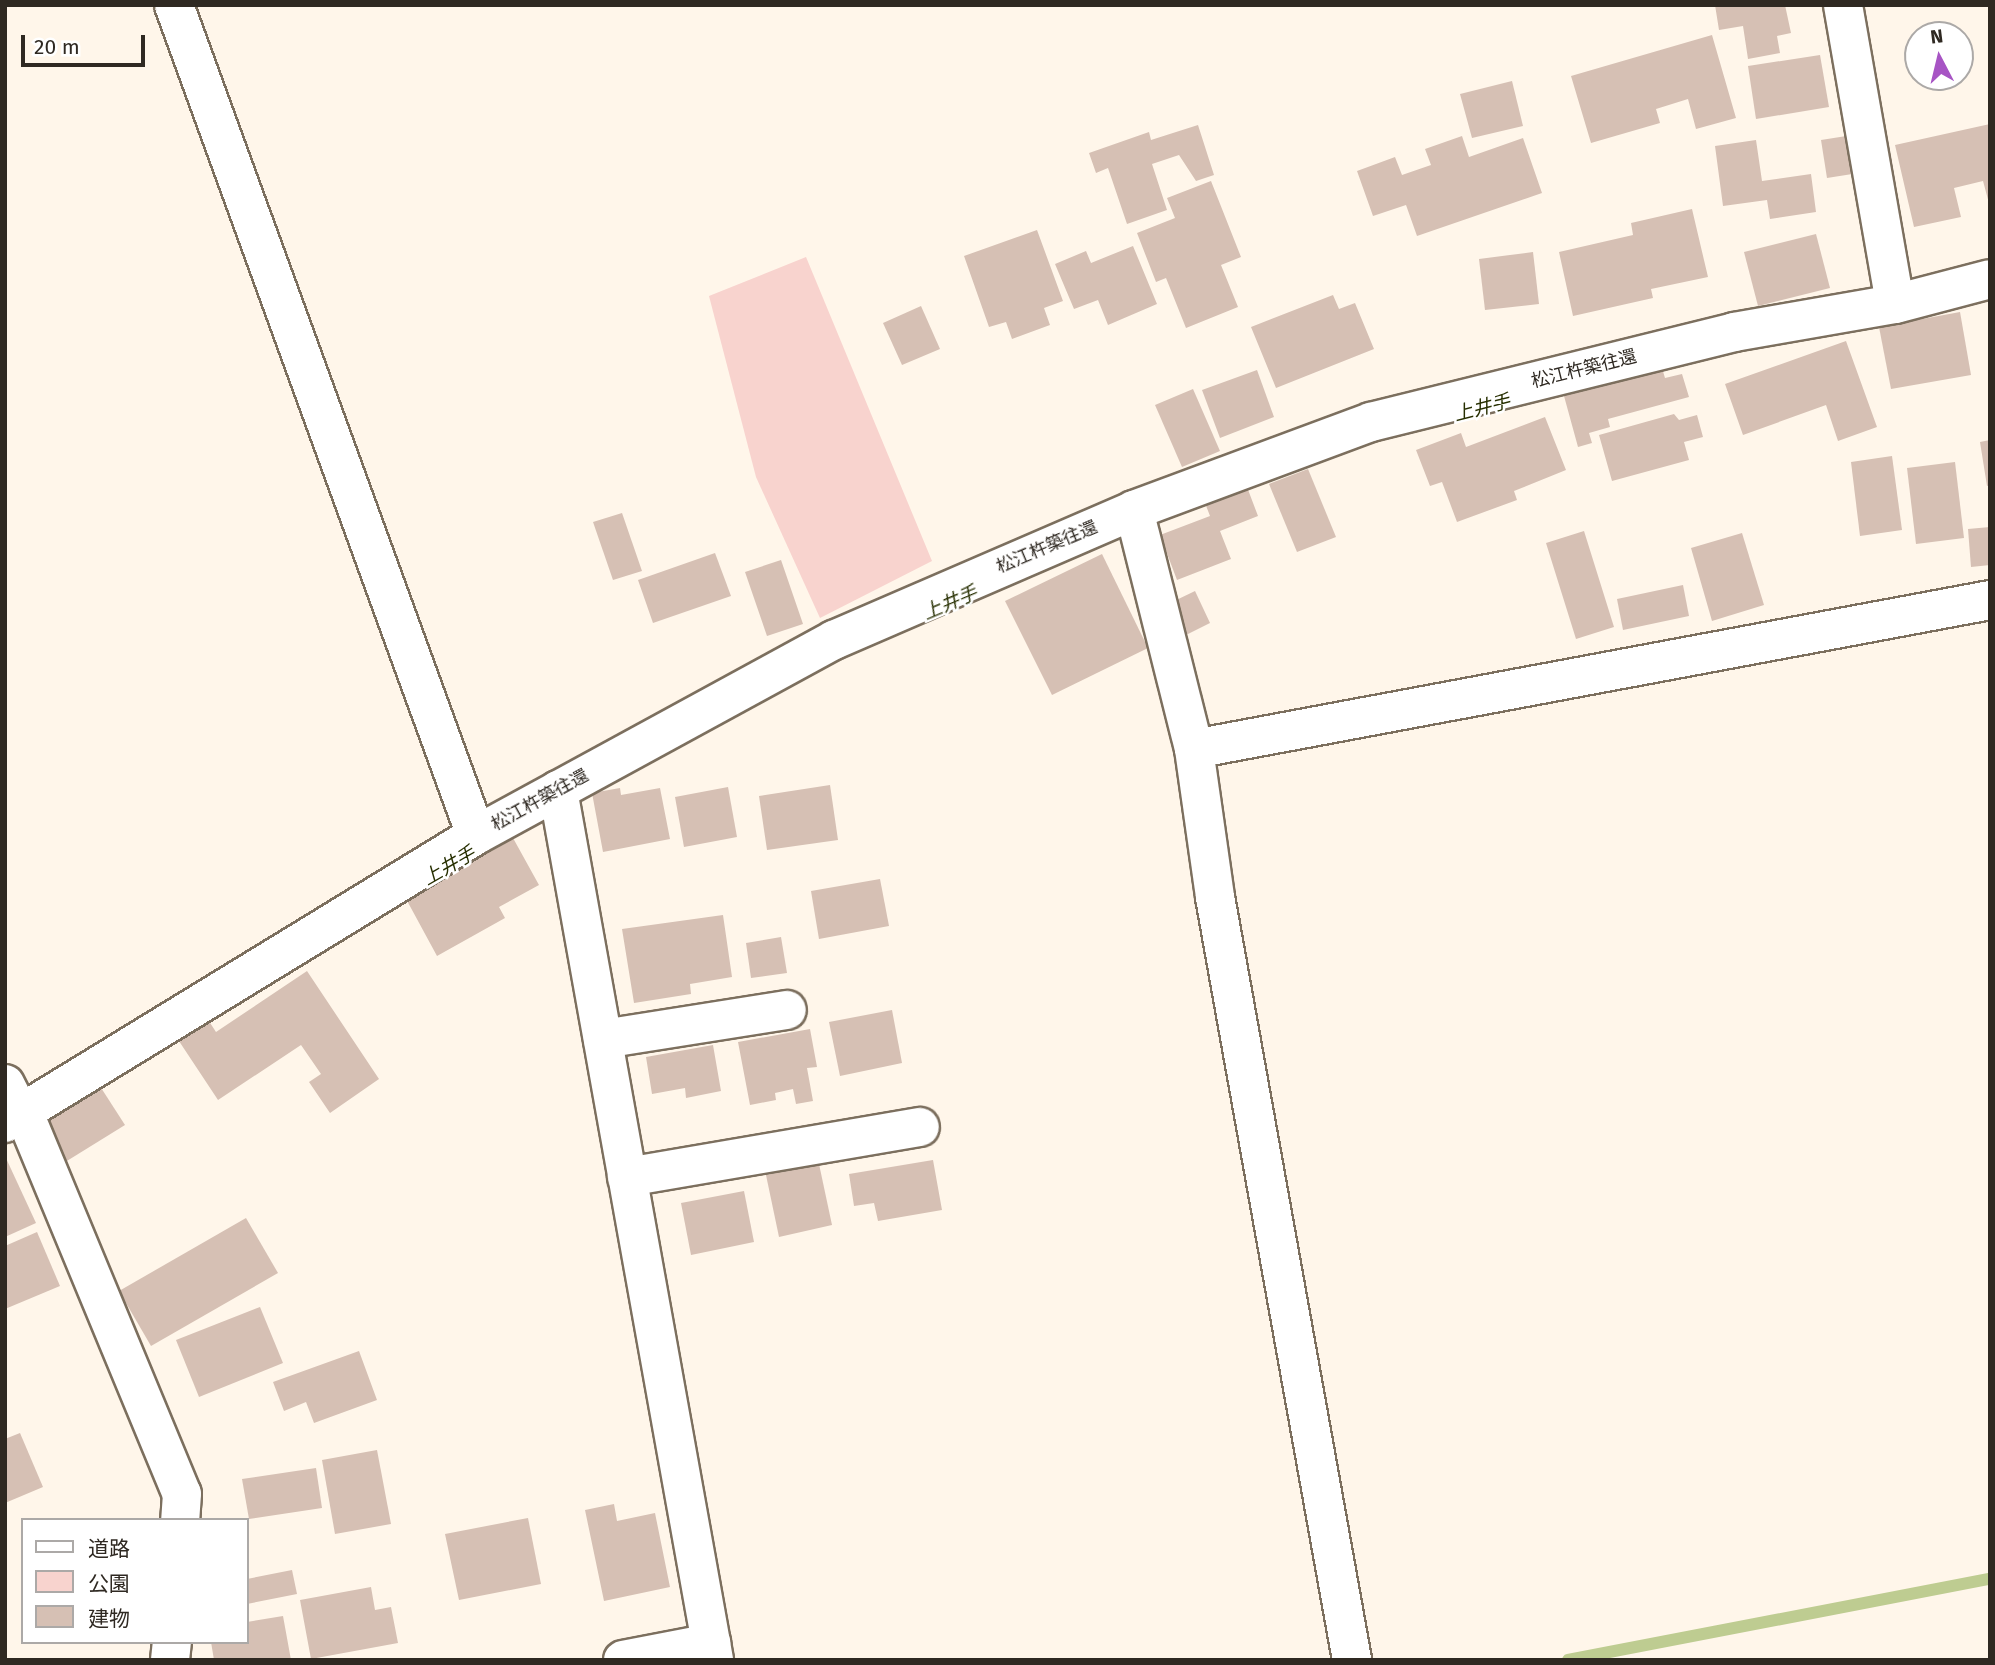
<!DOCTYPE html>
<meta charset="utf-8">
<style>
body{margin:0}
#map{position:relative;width:1995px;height:1665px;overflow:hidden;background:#fff6ea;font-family:"Fira Sans","Noto Sans JP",sans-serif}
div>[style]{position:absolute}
.green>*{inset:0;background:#f8d3ce}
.stream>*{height:12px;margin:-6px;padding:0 6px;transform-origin:6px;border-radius:6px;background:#becc91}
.building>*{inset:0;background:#d6c0b4}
.roads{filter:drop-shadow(2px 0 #7c6f5e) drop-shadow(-2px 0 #7c6f5e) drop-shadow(0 2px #7c6f5e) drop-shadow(0 -2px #7c6f5e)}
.minor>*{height:38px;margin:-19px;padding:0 19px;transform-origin:19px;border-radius:19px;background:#fff}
span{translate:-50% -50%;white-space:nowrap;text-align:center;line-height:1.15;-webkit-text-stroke:5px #fff;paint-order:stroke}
.street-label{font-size:18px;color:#2f2922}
.water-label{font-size:19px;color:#272f01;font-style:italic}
.frame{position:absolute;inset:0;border:7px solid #2f2922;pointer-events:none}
.legend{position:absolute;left:21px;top:1518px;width:228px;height:126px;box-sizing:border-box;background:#fff;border:2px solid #aca9a7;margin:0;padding:9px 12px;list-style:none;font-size:21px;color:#2f2922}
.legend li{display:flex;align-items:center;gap:14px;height:35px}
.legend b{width:35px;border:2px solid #aca9a7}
.north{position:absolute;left:1904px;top:21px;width:70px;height:70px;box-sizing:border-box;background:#fff;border:2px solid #aca9a7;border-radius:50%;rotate:353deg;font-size:19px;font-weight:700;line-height:28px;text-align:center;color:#2f2922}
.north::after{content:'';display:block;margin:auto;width:24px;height:32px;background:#a754c4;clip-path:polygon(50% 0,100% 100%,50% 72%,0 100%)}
.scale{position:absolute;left:21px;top:35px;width:124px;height:32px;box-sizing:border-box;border:4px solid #2f2922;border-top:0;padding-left:9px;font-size:21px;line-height:24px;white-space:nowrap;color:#2f2922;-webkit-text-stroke:5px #fff;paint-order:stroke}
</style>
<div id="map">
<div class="green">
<div style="clip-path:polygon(806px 257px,932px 561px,820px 618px,756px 477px,709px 296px)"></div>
</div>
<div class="stream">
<div style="left:1568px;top:1660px;width:430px;rotate:-10.9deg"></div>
</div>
<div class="building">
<div style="clip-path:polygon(1715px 5px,1785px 5px,1791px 33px,1777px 36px,1780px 53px,1748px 59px,1743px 26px,1719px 30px)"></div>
<div style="clip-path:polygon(1712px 35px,1736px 118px,1696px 129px,1688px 99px,1656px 109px,1660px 123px,1591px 143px,1571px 76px)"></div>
<div style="clip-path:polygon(1820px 55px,1829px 107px,1756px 119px,1748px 66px)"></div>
<div style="clip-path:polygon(1512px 81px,1523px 126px,1472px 138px,1460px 94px)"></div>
<div style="clip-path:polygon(1990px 124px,1990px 207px,1983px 181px,1954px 188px,1961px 217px,1914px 227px,1895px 145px)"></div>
<div style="clip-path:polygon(1198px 125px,1214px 175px,1196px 181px,1179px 155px,1152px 164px,1167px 210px,1127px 224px,1108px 168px,1096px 173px,1089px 153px,1149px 132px,1151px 140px)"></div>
<div style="clip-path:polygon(1859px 134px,1865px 172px,1827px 178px,1821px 140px)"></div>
<div style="clip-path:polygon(1462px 136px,1469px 157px,1523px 138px,1542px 193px,1417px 236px,1406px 205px,1373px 216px,1357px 171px,1395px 157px,1402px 175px,1431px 165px,1425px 149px)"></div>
<div style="clip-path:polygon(1756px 140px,1762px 181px,1811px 174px,1816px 212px,1770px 219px,1767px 200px,1723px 206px,1715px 146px)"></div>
<div style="clip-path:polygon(1211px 181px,1241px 257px,1221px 265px,1238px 307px,1186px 328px,1166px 278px,1156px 282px,1137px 233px,1175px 218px,1167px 198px)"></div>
<div style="clip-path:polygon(1692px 209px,1708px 277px,1651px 289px,1653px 298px,1573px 316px,1559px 252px,1633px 235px,1631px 223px)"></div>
<div style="clip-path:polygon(1037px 230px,1063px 301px,1044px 308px,1050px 325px,1012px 339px,1006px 322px,989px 327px,964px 256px)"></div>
<div style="clip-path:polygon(1816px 234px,1830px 288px,1758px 306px,1744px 252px)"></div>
<div style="clip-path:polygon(1133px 246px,1157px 304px,1108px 325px,1098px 300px,1074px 309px,1055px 264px,1086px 251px,1091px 263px)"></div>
<div style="clip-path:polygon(1533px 252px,1539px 304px,1485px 310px,1479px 259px)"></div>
<div style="clip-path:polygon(1333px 295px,1339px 309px,1355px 303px,1374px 349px,1276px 388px,1251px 327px)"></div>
<div style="clip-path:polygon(921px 306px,940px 349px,902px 365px,883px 323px)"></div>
<div style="clip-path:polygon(1960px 312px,1971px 375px,1891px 389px,1879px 327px)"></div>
<div style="clip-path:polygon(1846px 341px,1877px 427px,1838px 441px,1826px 405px,1743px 435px,1725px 384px)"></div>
<div style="clip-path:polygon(1662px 368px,1665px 378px,1682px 374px,1689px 397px,1608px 419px,1610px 427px,1589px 433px,1592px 443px,1578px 447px,1564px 396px)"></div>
<div style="clip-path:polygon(1257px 370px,1274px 417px,1220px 438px,1202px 390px)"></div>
<div style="clip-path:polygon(1193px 389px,1220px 451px,1182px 467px,1155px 405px)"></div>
<div style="clip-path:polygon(1674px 414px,1679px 420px,1697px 415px,1703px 437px,1684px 442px,1689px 460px,1612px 481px,1599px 435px)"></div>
<div style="clip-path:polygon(1545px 417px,1566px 470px,1514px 491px,1517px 500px,1457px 522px,1442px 482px,1430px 486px,1416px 450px,1461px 433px,1466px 447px)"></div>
<div style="clip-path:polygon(1990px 440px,1990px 485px,1987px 486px,1980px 442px)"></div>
<div style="clip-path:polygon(1892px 456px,1902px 530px,1860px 536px,1851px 462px)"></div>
<div style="clip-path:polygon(1955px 462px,1964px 538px,1916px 544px,1907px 468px)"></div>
<div style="clip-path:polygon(1308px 469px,1336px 537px,1297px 552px,1269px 484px)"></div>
<div style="clip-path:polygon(1247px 487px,1258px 516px,1220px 531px,1231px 559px,1177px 580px,1160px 535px,1210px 516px,1205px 503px)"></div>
<div style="clip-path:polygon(622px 513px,642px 571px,613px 580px,593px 522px)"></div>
<div style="clip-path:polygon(1990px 527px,1990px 565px,1971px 567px,1968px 529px)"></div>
<div style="clip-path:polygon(1584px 531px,1614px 627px,1576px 639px,1546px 543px)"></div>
<div style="clip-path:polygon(1742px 533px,1764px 605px,1712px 621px,1691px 548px)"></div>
<div style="clip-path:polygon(715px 553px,731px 596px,653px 623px,638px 580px)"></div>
<div style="clip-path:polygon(1102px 554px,1148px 648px,1052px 695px,1005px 601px)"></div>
<div style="clip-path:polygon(781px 560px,803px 624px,767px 636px,745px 572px)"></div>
<div style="clip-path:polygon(1683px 585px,1689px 616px,1623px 630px,1617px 599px)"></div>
<div style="clip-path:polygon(1195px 591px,1210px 623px,1182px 637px,1166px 605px)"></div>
<div style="clip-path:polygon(830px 785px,838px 840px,767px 850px,759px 796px)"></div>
<div style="clip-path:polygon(728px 787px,737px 837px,684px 847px,675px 797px)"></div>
<div style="clip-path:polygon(620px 788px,621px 795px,660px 788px,670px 839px,603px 852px,592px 793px)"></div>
<div style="clip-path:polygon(513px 838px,539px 885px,499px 907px,505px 918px,437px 956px,405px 897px)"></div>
<div style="clip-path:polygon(880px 879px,889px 926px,819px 939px,811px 891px)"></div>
<div style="clip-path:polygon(723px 915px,732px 977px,690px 984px,691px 994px,634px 1003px,622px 929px)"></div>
<div style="clip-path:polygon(781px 937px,787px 973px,751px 978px,746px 943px)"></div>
<div style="clip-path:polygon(307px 971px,379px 1079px,330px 1113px,309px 1082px,321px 1074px,301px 1045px,218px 1100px,173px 1032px,203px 1012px,216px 1032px)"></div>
<div style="clip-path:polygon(892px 1010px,902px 1063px,840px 1076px,829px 1022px)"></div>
<div style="clip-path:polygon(810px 1029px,817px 1067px,807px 1068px,813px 1101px,796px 1104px,793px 1089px,775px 1093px,776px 1100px,750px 1105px,738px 1042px)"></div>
<div style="clip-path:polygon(713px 1045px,721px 1091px,686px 1098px,685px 1088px,652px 1094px,646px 1057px)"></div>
<div style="clip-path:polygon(96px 1080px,125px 1125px,62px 1164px,34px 1118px)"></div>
<div style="clip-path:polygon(5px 1156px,36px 1223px,5px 1237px)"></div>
<div style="clip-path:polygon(933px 1160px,942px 1210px,878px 1221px,874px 1203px,854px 1206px,849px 1174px)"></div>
<div style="clip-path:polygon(819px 1164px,832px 1225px,779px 1237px,766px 1175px)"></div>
<div style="clip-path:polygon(744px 1191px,754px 1242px,691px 1255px,681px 1203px)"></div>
<div style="clip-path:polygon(246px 1218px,278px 1273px,151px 1346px,119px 1291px)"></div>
<div style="clip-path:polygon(37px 1232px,60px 1286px,5px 1309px,5px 1246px)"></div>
<div style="clip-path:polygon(260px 1307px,283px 1363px,199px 1397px,176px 1340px)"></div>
<div style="clip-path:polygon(359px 1351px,377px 1400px,314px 1423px,306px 1402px,284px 1411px,273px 1382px)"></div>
<div style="clip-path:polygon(20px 1433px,43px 1487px,5px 1503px,5px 1439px)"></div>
<div style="clip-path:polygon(377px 1450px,391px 1524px,335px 1534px,322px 1460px)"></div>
<div style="clip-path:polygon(316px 1468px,322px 1508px,249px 1519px,242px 1479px)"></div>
<div style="clip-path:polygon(614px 1504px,617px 1521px,655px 1513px,670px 1587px,604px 1601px,585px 1510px)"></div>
<div style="clip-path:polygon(528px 1518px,541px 1584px,459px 1600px,445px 1534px)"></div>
<div style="clip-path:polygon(292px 1570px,297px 1594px,247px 1604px,247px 1579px)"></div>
<div style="clip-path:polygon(371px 1587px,375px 1610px,391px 1607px,398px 1643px,311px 1659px,300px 1600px)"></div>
<div style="clip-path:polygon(283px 1616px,291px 1660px,214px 1660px,211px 1642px,247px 1642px,247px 1622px)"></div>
</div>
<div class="roads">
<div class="minor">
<div style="left:174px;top:5px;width:883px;rotate:70.01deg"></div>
<div style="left:1843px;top:5px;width:303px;rotate:80.1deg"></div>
<div style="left:1134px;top:510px;width:246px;rotate:75.9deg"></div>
<div style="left:1194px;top:749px;width:149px;rotate:81.9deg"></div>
<div style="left:1215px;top:897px;width:775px;rotate:79.82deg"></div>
<div style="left:1194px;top:749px;width:810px;rotate:-10.6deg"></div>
<div style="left:558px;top:790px;width:884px;rotate:79.83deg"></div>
<div style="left:603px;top:1039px;width:186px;rotate:-9deg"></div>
<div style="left:5px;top:1084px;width:34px;rotate:63deg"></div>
<div style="left:24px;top:1113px;width:412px;rotate:67.5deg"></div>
<div style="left:182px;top:1494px;width:26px;rotate:94deg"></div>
<div style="left:5px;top:1123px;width:552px;rotate:-31.44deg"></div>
<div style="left:476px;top:835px;width:408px;rotate:-28.6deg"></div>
<div style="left:834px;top:640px;width:327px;rotate:-23.4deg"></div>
<div style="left:1134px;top:510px;width:253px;rotate:-20.4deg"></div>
<div style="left:1371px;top:422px;width:374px;rotate:-13.9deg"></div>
<div style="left:1734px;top:332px;width:163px;rotate:-9.9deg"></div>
<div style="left:1895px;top:304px;width:98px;rotate:-14.7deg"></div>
<div style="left:627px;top:1177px;width:297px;rotate:-9.7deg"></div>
<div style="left:170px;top:1660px;width:18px;rotate:-84deg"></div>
<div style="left:623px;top:1660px;width:90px;rotate:-10.9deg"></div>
</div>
</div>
<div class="street-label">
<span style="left:1584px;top:369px;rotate:-14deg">松江杵築往還</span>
<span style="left:1047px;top:547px;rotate:-23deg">松江杵築往還</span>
<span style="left:540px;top:800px;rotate:-29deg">松江杵築往還</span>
</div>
<div class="water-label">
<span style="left:1482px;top:408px;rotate:-14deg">上井手</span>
<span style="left:950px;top:603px;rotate:-23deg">上井手</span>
<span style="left:449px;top:866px;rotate:-30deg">上井手</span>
</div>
<div class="frame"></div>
<ul class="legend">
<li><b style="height:9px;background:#fff"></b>道路</li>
<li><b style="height:19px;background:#f8d3ce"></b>公園</li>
<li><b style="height:19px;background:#d6c0b4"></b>建物</li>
</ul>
<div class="north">N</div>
<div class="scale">20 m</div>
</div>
